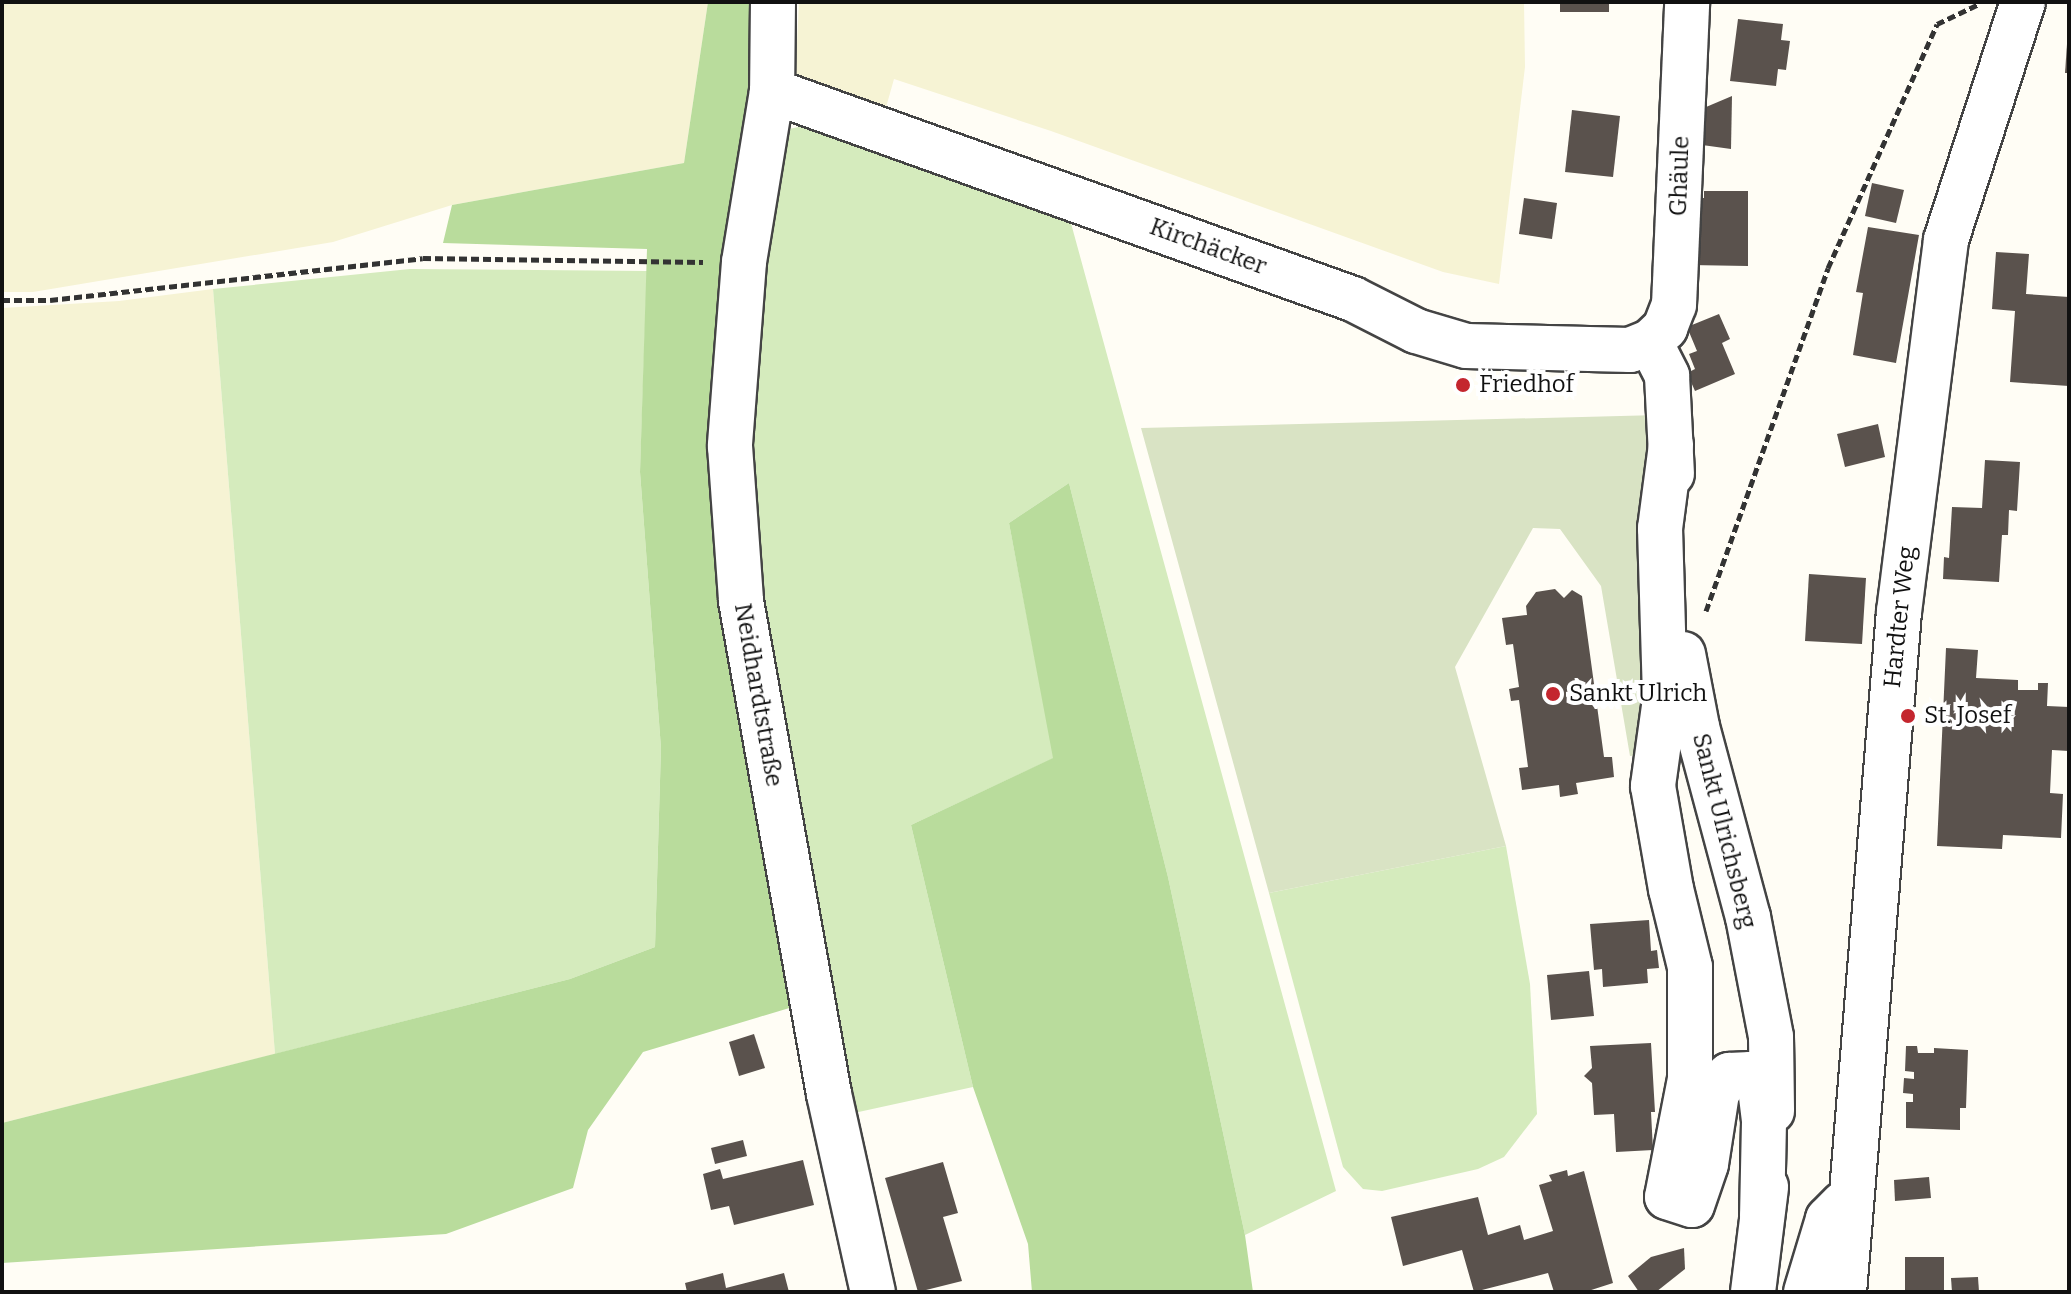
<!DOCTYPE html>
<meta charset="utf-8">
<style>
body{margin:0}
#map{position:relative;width:2071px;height:1294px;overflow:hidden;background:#fffdf5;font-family:Bitter,serif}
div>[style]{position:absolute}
.farmland>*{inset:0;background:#f6f3d4}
.green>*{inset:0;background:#d5ebbd}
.forest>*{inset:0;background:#b9dc9c}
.cemetery>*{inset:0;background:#d9e3c4}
.building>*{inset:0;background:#5a524d}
.path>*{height:5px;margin-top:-2.5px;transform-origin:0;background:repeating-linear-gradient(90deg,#333 0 8px,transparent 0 12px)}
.roads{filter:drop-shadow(2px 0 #444) drop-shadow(-2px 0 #444) drop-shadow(0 2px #444) drop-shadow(0 -2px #444)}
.minor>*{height:44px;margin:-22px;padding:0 22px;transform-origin:22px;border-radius:22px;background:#fff}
.dots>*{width:22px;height:22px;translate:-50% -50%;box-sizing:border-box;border:4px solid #fff;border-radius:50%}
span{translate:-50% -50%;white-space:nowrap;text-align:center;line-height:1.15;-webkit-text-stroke:8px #fff;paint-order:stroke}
.street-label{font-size:24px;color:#111}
.poi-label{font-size:24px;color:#111}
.left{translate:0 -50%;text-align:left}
.frame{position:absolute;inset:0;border:4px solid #111;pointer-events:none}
</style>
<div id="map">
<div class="farmland">
<div style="clip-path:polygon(2px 2px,708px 2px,684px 163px,452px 205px,333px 242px,33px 292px,2px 292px)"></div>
<div style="clip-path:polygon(799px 2px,1524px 2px,1525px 67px,1499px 284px,1443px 272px,1051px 131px,894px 79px,883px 118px,795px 85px)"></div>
<div style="clip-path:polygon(213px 289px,275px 1054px,2px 1123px,2px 308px,119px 301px)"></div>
</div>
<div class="green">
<div style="clip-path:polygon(808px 125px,1069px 216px,1336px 1191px,1245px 1235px,1168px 877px,1069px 483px,1009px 523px,1054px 758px,911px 825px,973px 1087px,854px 1113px,762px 633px,743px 472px,779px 140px,789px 129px)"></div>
<div style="clip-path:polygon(410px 269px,647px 271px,640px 472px,661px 748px,655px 947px,570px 979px,275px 1054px,213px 289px)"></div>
<div style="clip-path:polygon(1506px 846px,1530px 984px,1537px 1114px,1504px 1157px,1478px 1169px,1382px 1191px,1363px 1189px,1343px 1167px,1269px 893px)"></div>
</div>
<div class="forest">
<div style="clip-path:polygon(708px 2px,753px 2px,752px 73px,731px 225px,721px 574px,737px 716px,796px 1006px,643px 1052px,588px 1130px,573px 1188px,446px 1234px,2px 1263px,2px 1123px,570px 979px,655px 947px,661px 748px,640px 472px,647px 249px,443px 243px,452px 205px,684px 163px)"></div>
<div style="clip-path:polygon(1069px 483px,1168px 877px,1245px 1235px,1253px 1292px,1032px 1292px,1028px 1244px,973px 1087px,911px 825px,1053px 758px,1009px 523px)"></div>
</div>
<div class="cemetery">
<div style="clip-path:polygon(1659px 415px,1652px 753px,1630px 756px,1601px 586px,1560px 529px,1533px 528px,1455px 667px,1506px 846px,1269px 893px,1141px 428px)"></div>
</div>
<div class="building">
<div style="clip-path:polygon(1560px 2px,1609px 2px,1609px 12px,1560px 12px)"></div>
<div style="clip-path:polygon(1738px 19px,1783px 24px,1781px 40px,1790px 41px,1786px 70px,1778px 69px,1776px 86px,1730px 81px)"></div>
<div style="clip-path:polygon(2067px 44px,2069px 44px,2069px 73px,2065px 73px)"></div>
<div style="clip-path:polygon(1732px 96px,1731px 149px,1695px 144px,1699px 110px)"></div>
<div style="clip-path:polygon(1572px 110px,1620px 116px,1613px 177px,1565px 172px)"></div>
<div style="clip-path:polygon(1872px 183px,1904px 190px,1896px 223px,1865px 216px)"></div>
<div style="clip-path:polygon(1704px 191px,1748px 191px,1748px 266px,1690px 265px,1691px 198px,1704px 198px)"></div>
<div style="clip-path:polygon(1524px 198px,1557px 203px,1552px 239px,1519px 234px)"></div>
<div style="clip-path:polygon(1868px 227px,1919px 235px,1896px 363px,1853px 355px,1863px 293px,1856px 292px)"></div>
<div style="clip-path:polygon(1996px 252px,2029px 254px,2026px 294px,2069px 297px,2069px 386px,2010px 382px,2015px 311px,1992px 309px)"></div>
<div style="clip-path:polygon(1719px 314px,1730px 339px,1722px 343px,1735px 374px,1695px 391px,1687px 373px,1695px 369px,1689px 354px,1697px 351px,1687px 327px)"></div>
<div style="clip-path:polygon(1878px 424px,1885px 457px,1845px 467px,1837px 434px)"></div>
<div style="clip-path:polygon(1985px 460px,2020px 462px,2017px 511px,2009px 510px,2008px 535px,2002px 535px,1999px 582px,1943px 579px,1944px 557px,1949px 558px,1952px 507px,1982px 508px)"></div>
<div style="clip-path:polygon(1809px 574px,1866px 578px,1862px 644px,1805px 641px)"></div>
<div style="clip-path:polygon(1555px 589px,1564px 598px,1572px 590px,1582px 596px,1604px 757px,1612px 757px,1614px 777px,1576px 783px,1578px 794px,1560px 797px,1559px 785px,1522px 790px,1519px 768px,1528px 767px,1519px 700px,1511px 701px,1509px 689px,1519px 687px,1513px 644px,1506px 645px,1502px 618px,1527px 615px,1526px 606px,1536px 592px)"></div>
<div style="clip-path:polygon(1946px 648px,1978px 650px,1976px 678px,2018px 680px,2018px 690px,2038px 690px,2038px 683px,2048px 683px,2047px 706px,2069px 707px,2069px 751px,2052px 750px,2050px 793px,2063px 794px,2061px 838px,2003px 835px,2002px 849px,1937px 846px)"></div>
<div style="clip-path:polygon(1649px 920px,1651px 951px,1657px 950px,1659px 968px,1647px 969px,1648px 983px,1603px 987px,1602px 969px,1594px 970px,1590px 924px)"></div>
<div style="clip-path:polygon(1589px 971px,1594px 1016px,1551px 1020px,1547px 975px)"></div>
<div style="clip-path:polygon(754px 1034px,765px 1068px,739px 1076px,729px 1042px)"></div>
<div style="clip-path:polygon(1651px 1043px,1655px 1112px,1651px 1112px,1653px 1150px,1616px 1152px,1614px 1114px,1594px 1115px,1592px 1083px,1584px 1076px,1592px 1068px,1590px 1046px)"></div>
<div style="clip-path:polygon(1906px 1046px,1917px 1046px,1918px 1053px,1934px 1053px,1934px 1048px,1968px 1050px,1966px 1108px,1960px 1108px,1960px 1130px,1906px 1128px,1906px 1102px,1913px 1102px,1913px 1094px,1903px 1093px,1904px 1078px,1914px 1079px,1914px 1072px,1905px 1071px)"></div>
<div style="clip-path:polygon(743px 1140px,747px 1156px,715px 1164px,711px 1148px)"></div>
<div style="clip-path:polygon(803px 1160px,814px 1205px,734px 1225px,729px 1206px,711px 1210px,703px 1174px,720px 1169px,723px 1179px)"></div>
<div style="clip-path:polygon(943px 1162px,958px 1213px,943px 1217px,962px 1281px,918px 1292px,885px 1178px)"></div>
<div style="clip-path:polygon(1567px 1170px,1568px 1176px,1584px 1171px,1613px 1283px,1585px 1292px,1554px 1292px,1548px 1273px,1474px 1292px,1462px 1250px,1403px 1266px,1391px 1217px,1478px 1197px,1488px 1235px,1520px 1225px,1524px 1240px,1553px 1231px,1539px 1185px,1552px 1181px,1549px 1175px)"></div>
<div style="clip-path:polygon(1929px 1177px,1931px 1198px,1895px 1201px,1894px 1180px)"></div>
<div style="clip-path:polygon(1684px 1248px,1685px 1269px,1656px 1292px,1639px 1292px,1628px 1276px,1651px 1257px)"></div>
<div style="clip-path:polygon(1905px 1257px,1944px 1257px,1944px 1292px,1905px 1292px)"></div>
<div style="clip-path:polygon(723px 1273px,726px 1288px,784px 1273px,789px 1292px,687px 1292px,685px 1283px)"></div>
<div style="clip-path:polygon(1978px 1277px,1979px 1292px,1952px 1292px,1951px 1278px)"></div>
</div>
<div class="path">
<div style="left:2px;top:300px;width:48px"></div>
<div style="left:50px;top:300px;width:375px;rotate:-6.4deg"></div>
<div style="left:423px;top:258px;width:280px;rotate:0.8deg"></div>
<div style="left:1706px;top:611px;width:364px;rotate:-70.4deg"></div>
<div style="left:1828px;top:268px;width:267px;rotate:-65.9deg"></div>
<div style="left:1937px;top:24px;width:47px;rotate:-25.5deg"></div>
</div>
<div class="roads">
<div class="minor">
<div style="left:773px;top:2px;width:89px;rotate:90.6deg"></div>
<div style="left:772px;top:91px;width:173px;rotate:99.3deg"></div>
<div style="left:744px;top:262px;width:185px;rotate:94.4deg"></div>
<div style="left:730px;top:446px;width:155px;rotate:85.9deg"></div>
<div style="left:741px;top:601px;width:501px;rotate:79.88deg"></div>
<div style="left:829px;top:1094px;width:203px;rotate:77.5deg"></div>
<div style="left:772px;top:91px;width:617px;rotate:19.7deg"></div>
<div style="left:1353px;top:299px;width:71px;rotate:26.9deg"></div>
<div style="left:1416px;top:331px;width:52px;rotate:16.7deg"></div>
<div style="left:1466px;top:346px;width:164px;rotate:1.4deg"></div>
<div style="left:1630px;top:350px;width:22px;rotate:-22deg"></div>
<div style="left:1650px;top:342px;width:21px;rotate:-43deg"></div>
<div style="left:1665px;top:328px;width:25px;rotate:-69deg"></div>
<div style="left:1674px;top:305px;width:303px;rotate:-87.5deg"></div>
<div style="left:1650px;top:342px;width:38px;rotate:63deg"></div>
<div style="left:1667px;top:376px;width:98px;rotate:87.1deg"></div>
<div style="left:1671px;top:445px;width:84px;rotate:97.5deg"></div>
<div style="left:1660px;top:528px;width:171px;rotate:88.3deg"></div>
<div style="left:1665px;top:699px;width:88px;rotate:97.9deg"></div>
<div style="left:1653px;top:786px;width:105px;rotate:80.1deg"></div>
<div style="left:1671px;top:889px;width:80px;rotate:76.3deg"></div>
<div style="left:1690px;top:967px;width:112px;rotate:90deg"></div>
<div style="left:1690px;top:1079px;width:120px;rotate:101deg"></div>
<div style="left:1667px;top:1197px;width:26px;rotate:18deg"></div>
<div style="left:1692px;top:1205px;width:43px;rotate:-71.1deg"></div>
<div style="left:1706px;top:1164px;width:72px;rotate:-81.2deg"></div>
<div style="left:1717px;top:1093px;width:22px;rotate:-56deg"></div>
<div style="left:1729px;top:1075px;width:22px;rotate:-3deg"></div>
<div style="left:1751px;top:1074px;width:17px;rotate:57deg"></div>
<div style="left:1760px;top:1088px;width:34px;rotate:83deg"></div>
<div style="left:1764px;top:1122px;width:94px;rotate:91.2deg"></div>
<div style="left:1683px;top:654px;width:74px;rotate:79.1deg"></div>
<div style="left:1697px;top:727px;width:197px;rotate:75deg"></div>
<div style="left:1748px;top:917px;width:122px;rotate:79.1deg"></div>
<div style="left:1771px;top:1037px;width:74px;rotate:89.2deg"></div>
<div style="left:1753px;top:1292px;width:106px;rotate:-82.9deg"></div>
<div style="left:1806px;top:1292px;width:76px;rotate:-73.2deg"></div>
<div style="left:1828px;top:1219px;width:21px;rotate:-45deg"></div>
<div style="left:1844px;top:1292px;width:682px;rotate:-85.38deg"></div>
<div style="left:1899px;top:612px;width:375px;rotate:-82.8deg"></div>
<div style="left:1946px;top:240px;width:250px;rotate:-72.1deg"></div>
</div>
</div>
<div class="dots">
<div style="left:1463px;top:385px;background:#c4262e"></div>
<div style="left:1553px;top:694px;background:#c4262e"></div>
<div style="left:1908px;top:716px;background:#c4262e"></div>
</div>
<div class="street-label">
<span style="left:1680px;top:176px;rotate:-88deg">Ghäule</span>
<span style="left:1208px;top:247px;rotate:20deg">Kirchäcker</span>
<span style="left:1900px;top:617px;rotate:-84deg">Hardter Weg</span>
<span style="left:758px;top:695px;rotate:80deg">Neidhardtstraße</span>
<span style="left:1724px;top:831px;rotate:76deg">Sankt Ulrichsberg</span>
</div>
<div class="poi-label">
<span class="left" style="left:1479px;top:385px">Friedhof</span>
<span class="left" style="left:1569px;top:694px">Sankt Ulrich</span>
<span class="left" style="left:1924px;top:716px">St. Josef</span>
</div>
<div class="frame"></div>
</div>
